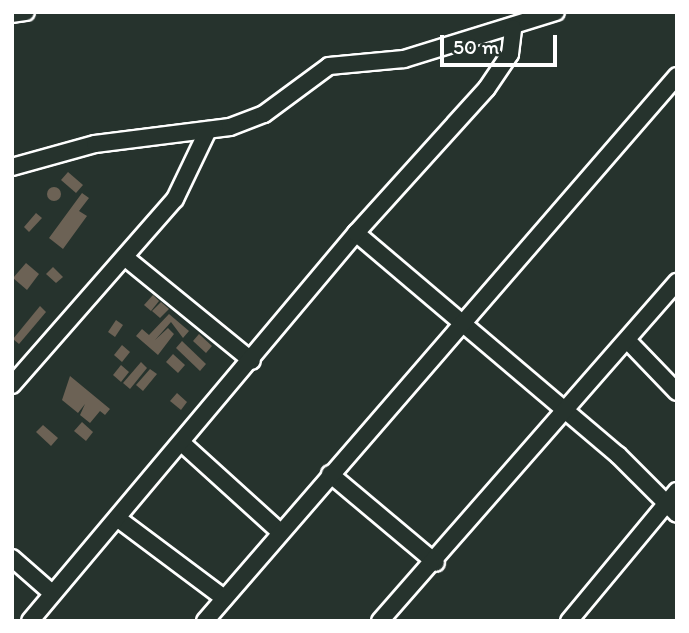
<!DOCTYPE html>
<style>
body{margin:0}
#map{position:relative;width:689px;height:633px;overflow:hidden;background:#26332d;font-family:Itim,sans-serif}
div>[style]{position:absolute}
.building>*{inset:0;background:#6c6255}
.round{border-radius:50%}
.roads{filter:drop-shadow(2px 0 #fff) drop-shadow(-2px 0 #fff) drop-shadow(0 2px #fff) drop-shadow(0 -2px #fff)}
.street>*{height:16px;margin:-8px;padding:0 8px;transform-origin:8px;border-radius:8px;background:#26332d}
span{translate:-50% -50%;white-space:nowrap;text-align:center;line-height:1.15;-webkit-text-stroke:7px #26332d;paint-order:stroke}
.frame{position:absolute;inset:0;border:14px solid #fff;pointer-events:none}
.scale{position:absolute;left:440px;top:35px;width:117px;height:32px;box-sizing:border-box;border:4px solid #fff;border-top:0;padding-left:9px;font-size:21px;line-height:24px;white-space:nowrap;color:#fff;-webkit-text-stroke:5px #26332d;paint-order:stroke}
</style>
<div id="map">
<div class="building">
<div style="clip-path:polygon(68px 172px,83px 185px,76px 193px,61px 180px)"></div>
<div class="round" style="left:47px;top:187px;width:14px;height:14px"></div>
<div style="clip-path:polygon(82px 193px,89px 198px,79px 211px,87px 216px,63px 249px,49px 238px)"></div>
<div style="clip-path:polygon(36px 213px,42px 218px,29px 232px,24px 227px)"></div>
<div style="clip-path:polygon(26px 263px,39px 274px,27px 290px,13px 278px)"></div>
<div style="clip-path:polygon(53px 267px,63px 277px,56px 283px,46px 274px)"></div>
<div style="clip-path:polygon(153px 295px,159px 301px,151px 311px,144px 305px)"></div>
<div style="clip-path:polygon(161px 302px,169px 309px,160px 318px,152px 311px)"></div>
<div style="clip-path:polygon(40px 306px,46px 312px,19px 344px,13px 339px)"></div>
<div style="clip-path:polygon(169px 314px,189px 331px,183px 338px,171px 322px,155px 340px,168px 328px,174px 334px,158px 355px,136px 336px,142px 329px,149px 335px)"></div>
<div style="clip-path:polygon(116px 320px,123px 325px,115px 337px,108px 332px)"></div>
<div style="clip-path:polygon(199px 334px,212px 346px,206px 353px,193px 341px)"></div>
<div style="clip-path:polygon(182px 341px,206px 364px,200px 371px,176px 348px)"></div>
<div style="clip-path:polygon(122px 345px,130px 352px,122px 362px,114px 355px)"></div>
<div style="clip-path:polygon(173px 354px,185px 365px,178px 373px,166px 362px)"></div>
<div style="clip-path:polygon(141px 362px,147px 368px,130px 389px,123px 383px)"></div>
<div style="clip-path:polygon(121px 365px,129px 372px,121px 382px,113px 375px)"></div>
<div style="clip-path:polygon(150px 369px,157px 374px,143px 391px,136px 385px)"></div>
<div style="clip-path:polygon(70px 376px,110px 409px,105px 415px,100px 411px,90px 423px,80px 415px,85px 404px,78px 413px,62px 400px)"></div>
<div style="clip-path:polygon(177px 393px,187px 402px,181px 410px,170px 401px)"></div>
<div style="clip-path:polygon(82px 422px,93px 432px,86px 441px,74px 431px)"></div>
<div style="clip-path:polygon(43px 425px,58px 438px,51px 446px,36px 432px)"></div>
</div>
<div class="roads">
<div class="street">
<div style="left:12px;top:14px;width:14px;rotate:-8deg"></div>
<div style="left:12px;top:167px;width:86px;rotate:-15.5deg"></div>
<div style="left:95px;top:144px;width:136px;rotate:-7.2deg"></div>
<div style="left:230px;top:127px;width:36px;rotate:-21deg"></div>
<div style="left:264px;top:114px;width:81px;rotate:-36.4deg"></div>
<div style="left:329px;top:66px;width:75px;rotate:-5.3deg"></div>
<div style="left:404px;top:59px;width:159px;rotate:-17.2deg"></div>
<div style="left:356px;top:233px;width:343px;rotate:40.3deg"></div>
<div style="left:618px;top:455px;width:83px;rotate:45deg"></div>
<div style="left:127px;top:259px;width:161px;rotate:39.2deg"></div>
<div style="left:627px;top:340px;width:72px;rotate:46.1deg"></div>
<div style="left:12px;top:385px;width:247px;rotate:-48.8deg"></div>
<div style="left:175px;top:199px;width:76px;rotate:-64.4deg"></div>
<div style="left:183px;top:444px;width:131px;rotate:42.2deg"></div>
<div style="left:330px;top:474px;width:138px;rotate:40deg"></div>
<div style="left:117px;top:518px;width:134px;rotate:36.8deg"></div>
<div style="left:12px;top:558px;width:53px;rotate:41.2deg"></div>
<div style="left:30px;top:621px;width:507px;rotate:-49.96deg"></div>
<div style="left:356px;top:233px;width:195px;rotate:-47.9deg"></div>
<div style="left:487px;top:88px;width:41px;rotate:-55.9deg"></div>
<div style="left:510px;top:54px;width:26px;rotate:-83deg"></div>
<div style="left:205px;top:621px;width:721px;rotate:-49.11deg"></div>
<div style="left:380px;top:621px;width:451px;rotate:-48.8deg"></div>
<div style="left:569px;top:621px;width:169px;rotate:-50.3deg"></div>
</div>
</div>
<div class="frame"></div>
<div class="scale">50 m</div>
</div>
